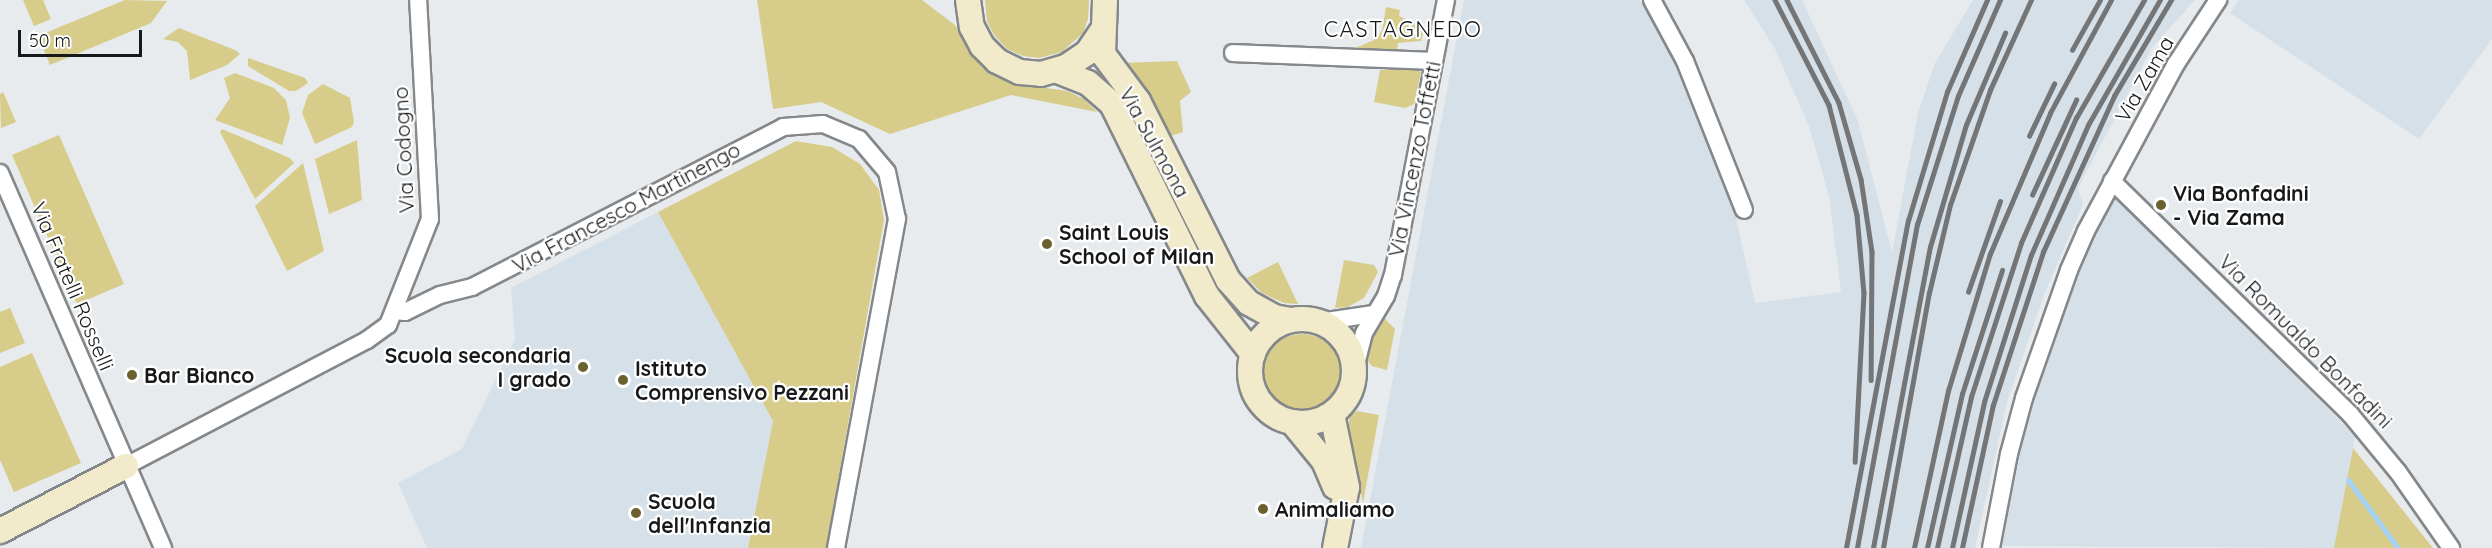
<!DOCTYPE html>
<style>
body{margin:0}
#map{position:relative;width:2492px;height:548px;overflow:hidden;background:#e7ebee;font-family:Quicksand,sans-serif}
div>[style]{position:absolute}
.built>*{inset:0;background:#d5e0e8}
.green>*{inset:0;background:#d7cc8a}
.round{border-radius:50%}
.stream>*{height:5px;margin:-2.5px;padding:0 2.5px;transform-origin:2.5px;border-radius:2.5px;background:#a5d2f7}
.roads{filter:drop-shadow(2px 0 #85888b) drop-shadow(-2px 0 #85888b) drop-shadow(0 2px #85888b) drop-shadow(0 -2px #85888b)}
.street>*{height:16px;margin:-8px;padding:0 8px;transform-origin:8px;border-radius:8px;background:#fff}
.secondary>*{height:24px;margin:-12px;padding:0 12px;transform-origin:12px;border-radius:12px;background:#f1ebcb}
.secondary>.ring{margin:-12px;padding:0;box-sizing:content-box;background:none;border:24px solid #f1ebcb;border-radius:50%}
.rail>*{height:4.5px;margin:-2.25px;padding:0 2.25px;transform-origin:2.25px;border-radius:2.25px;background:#737577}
.dots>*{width:16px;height:16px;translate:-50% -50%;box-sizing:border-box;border:3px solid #fff;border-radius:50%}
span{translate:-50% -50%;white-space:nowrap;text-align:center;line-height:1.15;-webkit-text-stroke:4.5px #fff;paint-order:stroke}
.street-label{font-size:21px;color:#171819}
.poi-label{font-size:21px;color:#171819;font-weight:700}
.left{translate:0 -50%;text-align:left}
.right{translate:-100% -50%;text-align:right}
.neighbourhood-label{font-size:22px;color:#171819;letter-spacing:1.5px}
.scale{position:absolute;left:18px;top:30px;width:124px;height:27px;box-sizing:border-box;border:3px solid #171819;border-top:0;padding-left:8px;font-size:18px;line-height:21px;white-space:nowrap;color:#171819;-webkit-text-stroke:4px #fff;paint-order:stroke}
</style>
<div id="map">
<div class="built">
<div style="clip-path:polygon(1464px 0,1640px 0,1669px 45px,1734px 209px,1755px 303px,1841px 292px,1829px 196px,1809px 126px,1775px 49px,1744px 0,1802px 0,1858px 121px,1892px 253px,1918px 113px,1935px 63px,1973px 0,2195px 0,2152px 48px,2078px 188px,2083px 204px,2044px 295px,2007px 402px,1975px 548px,1361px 548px)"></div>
<div style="clip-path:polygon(2239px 0,2492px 0,2492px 39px,2419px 139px,2230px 13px)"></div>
<div style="clip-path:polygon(2113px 194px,2355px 436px,2334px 548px,1998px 546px,2015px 456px,2031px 399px,2073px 274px)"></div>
<div style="clip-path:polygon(658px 212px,773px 421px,748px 548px,427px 548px,398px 483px,462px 449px,515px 339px,511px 288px)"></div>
</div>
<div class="green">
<div style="clip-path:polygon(23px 0,43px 0,51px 19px,34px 26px)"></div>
<div style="clip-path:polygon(125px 0,167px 1px,151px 23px,50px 65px,38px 36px)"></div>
<div style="clip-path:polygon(757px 0,922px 0,955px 25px,978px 62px,992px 73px,1011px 83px,1067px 91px,1084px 99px,1097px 112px,1011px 95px,890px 134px,821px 102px,773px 109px)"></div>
<div style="clip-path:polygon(985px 0,1089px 0,1088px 19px,1083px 33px,1062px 52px,1039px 58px,1023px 56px,1007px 49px,994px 35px,987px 21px)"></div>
<div style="clip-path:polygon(1386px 7px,1400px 10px,1399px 16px,1416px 24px,1423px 33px,1421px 41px,1398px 43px,1397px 49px,1353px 49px,1374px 40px,1382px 31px)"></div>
<div style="clip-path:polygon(179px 28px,235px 50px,240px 54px,227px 65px,190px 80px,187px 51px,178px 42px,163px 39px)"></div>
<div style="clip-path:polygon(248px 58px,305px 78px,308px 83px,296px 91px,289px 91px,248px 66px)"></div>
<div style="clip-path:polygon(1177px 61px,1191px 92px,1180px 101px,1183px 132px,1168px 137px,1120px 63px)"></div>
<div style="clip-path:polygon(1406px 64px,1421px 72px,1414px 104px,1405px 108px,1374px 102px,1380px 70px,1405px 69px)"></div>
<div style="clip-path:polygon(235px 73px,274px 88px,286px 100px,290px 118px,282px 145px,215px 120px,230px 98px,224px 78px)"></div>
<div style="clip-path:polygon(323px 84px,350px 98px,354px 122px,352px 127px,315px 144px,302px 113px,308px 95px)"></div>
<div style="clip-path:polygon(3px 92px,16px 122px,1px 128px,0 94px)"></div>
<div style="clip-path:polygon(222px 129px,290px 158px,294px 163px,255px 199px,220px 132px)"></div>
<div style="clip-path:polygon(59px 135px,124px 284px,77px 304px,12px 155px)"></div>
<div style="clip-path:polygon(357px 140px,362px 200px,329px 214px,315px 159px)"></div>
<div style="clip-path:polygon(796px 141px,832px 147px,860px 164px,879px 190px,884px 220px,826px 548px,748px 548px,773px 421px,658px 212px)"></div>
<div style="clip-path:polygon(303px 163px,324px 251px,287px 271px,255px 206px)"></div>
<div style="clip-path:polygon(1344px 260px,1374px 265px,1378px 272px,1364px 298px,1348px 307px,1335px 308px)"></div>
<div style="clip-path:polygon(1278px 262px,1298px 304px,1284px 303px,1262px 293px,1247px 278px)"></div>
<div style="clip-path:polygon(10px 308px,25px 343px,0 353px,0 312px)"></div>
<div style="clip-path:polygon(1384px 318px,1395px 329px,1387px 370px,1372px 366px,1367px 360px,1370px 343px)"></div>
<div class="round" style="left:1262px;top:334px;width:80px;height:80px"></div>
<div style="clip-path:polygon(32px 353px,81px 463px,14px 492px,0 460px,0 367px)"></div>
<div style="clip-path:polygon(1357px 411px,1379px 415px,1363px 503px,1347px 431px,1350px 416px)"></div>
<div style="clip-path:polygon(2353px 448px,2433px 548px,2334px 548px)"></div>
</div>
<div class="stream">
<div style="left:2348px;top:480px;width:84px;rotate:53.7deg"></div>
</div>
<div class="roads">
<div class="street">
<div style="left:1652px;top:0;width:69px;rotate:61.6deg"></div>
<div style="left:1685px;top:61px;width:160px;rotate:68.4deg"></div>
<div style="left:1233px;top:53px;width:200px;rotate:2.3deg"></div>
<div style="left:0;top:173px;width:409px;rotate:66.5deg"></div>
<div style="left:2112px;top:181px;width:333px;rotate:44.4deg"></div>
<div style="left:2350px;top:414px;width:75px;rotate:50.4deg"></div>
<div style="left:2398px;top:472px;width:93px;rotate:55.1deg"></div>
<div style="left:395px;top:311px;width:10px;rotate:6deg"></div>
<div style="left:405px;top:312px;width:39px;rotate:-26deg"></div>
<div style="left:440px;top:295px;width:33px;rotate:-14deg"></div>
<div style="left:472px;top:287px;width:350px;rotate:-27.2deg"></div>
<div style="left:783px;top:127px;width:40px;rotate:-4.3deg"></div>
<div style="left:823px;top:124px;width:39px;rotate:23deg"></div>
<div style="left:859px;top:139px;width:43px;rotate:49.7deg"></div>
<div style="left:887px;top:172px;width:48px;rotate:78deg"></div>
<div style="left:897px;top:219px;width:335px;rotate:100.5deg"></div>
<div style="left:1320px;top:322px;width:54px;rotate:-8.6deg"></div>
<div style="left:1354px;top:372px;width:40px;rotate:-75.6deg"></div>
<div style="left:1364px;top:333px;width:43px;rotate:-59.3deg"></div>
<div style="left:1386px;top:296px;width:22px;rotate:-72deg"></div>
<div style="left:1393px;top:275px;width:280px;rotate:-79.1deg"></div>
<div style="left:126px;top:466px;width:272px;rotate:-27.6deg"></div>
<div style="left:367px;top:340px;width:26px;rotate:-36deg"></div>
<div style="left:388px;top:325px;width:114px;rotate:-68.4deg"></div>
<div style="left:430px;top:219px;width:219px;rotate:-93.1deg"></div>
<div style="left:1991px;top:548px;width:96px;rotate:-79.2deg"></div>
<div style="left:2009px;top:454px;width:58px;rotate:-75deg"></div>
<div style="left:2024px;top:398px;width:136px;rotate:-70.6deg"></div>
<div style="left:2069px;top:270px;width:43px;rotate:-66.4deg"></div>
<div style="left:2086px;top:231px;width:190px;rotate:-61.7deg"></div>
<div style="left:2176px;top:64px;width:77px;rotate:-56.7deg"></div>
</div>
<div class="secondary">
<div style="left:968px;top:0;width:27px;rotate:82deg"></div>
<div style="left:972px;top:27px;width:21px;rotate:62deg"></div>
<div style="left:982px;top:46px;width:21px;rotate:45deg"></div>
<div style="left:997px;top:61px;width:25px;rotate:26deg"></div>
<div style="left:1020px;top:72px;width:21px;rotate:5deg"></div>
<div style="left:1041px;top:74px;width:26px;rotate:-16deg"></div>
<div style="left:1066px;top:67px;width:25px;rotate:-34deg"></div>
<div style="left:1087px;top:53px;width:27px;rotate:-56deg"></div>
<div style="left:1105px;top:0;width:54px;rotate:92.1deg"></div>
<div style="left:1103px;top:54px;width:59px;rotate:53.3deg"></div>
<div style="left:1138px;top:101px;width:200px;rotate:63.3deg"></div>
<div style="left:1228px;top:280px;width:31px;rotate:48deg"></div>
<div style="left:1249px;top:303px;width:29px;rotate:29deg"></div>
<div style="left:1274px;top:317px;width:17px;rotate:10deg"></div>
<div style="left:1058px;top:71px;width:32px;rotate:22deg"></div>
<div style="left:1088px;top:83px;width:32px;rotate:41deg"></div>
<div style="left:1112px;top:104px;width:214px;rotate:63.7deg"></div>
<div style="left:1207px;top:296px;width:74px;rotate:51.6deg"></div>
<div class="ring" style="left:1250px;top:319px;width:80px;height:80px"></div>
<div style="left:1332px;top:414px;width:75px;rotate:78.4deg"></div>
<div style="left:1347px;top:487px;width:62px;rotate:101.1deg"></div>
<div style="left:1292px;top:422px;width:50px;rotate:50.6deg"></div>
<div style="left:1324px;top:461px;width:28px;rotate:67deg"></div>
<div style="left:0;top:531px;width:142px;rotate:-27.3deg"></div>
</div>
</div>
<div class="rail">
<div style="left:1775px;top:0;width:118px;rotate:62.8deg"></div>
<div style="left:1829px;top:105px;width:114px;rotate:75.7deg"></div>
<div style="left:1857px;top:215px;width:78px;rotate:84.9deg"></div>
<div style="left:1864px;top:293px;width:169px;rotate:93deg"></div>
<div style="left:1787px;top:0;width:115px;rotate:63.2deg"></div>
<div style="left:1839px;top:103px;width:79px;rotate:73.9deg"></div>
<div style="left:1861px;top:179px;width:74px;rotate:81.4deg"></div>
<div style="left:1872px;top:252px;width:128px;rotate:90.4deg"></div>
<div style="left:2072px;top:50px;width:57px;rotate:-60.8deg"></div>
<div style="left:2029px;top:136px;width:58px;rotate:-64.3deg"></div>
<div style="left:2032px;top:195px;width:105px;rotate:-65.1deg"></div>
<div style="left:1968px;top:292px;width:96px;rotate:-70.6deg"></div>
<div style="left:1846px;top:548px;width:333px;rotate:-79.3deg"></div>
<div style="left:1908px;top:221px;width:135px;rotate:-73.2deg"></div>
<div style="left:1947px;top:92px;width:100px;rotate:-66.5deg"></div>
<div style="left:1857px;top:548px;width:329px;rotate:-79.5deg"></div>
<div style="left:1917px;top:225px;width:135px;rotate:-72.4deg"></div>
<div style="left:1958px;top:96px;width:105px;rotate:-66.4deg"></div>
<div style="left:1873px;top:548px;width:306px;rotate:-79.3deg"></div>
<div style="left:1930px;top:247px;width:127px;rotate:-73.6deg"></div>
<div style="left:1966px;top:125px;width:100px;rotate:-67deg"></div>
<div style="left:1883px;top:548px;width:259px;rotate:-79.8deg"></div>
<div style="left:1929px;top:293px;width:90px;rotate:-76.6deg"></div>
<div style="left:1950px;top:205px;width:122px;rotate:-70.8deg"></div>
<div style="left:1990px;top:90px;width:99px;rotate:-65.5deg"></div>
<div style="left:1914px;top:548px;width:161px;rotate:-77.8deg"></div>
<div style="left:1948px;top:391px;width:143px;rotate:-73deg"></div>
<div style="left:1990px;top:254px;width:153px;rotate:-66.9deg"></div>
<div style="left:2050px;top:113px;width:128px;rotate:-61.6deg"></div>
<div style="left:1927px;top:548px;width:158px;rotate:-77.2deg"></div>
<div style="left:1962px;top:394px;width:130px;rotate:-72.1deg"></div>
<div style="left:1937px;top:548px;width:155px;rotate:-77.3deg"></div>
<div style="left:1971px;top:397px;width:162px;rotate:-72deg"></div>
<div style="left:2021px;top:243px;width:137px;rotate:-66.3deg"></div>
<div style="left:2076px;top:118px;width:136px;rotate:-60deg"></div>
<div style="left:1952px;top:548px;width:149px;rotate:-77.6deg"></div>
<div style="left:1984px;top:402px;width:154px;rotate:-72.3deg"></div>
<div style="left:2031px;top:255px;width:142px;rotate:-66.3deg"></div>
<div style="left:2088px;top:125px;width:144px;rotate:-60.1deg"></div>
<div style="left:1962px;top:548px;width:146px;rotate:-77.8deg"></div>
<div style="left:1993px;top:405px;width:161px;rotate:-71.9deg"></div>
<div style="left:2043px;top:252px;width:171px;rotate:-65.5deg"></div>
<div style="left:2114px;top:96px;width:112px;rotate:-59.3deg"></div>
</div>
<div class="dots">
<div style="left:2161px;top:205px;background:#6a612e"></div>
<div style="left:1047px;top:244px;background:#6a612e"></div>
<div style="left:583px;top:367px;background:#6a612e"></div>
<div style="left:132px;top:375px;background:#6a612e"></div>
<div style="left:623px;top:380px;background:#6a612e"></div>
<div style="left:1263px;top:509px;background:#6a612e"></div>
<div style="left:636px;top:513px;background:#6a612e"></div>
</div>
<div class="street-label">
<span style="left:2144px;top:79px;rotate:-60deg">Via Zama</span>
<span style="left:1155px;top:142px;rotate:61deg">Via Sulmona</span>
<span style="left:403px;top:150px;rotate:-93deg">Via Codogno</span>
<span style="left:1414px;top:159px;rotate:-79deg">Via Vincenzo Toffetti</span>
<span style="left:626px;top:207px;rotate:-28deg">Via Francesco Martinengo</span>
<span style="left:73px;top:286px;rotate:67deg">Via Fratelli Rosselli</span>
<span style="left:2306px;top:341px;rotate:45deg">Via Romualdo Bonfadini</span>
</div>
<div class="poi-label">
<span class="left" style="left:2173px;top:205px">Via Bonfadini<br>- Via Zama</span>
<span class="left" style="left:1059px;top:244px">Saint Louis<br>School of Milan</span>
<span class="right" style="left:571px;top:367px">Scuola secondaria<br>I grado</span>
<span class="left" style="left:635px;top:380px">Istituto<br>Comprensivo Pezzani</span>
<span class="left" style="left:144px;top:375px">Bar Bianco</span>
<span class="left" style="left:648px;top:513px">Scuola<br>dell'Infanzia</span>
<span class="left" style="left:1275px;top:509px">Animaliamo</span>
</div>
<div class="neighbourhood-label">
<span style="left:1403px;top:30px">CASTAGNEDO</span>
</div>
<div class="scale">50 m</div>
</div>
